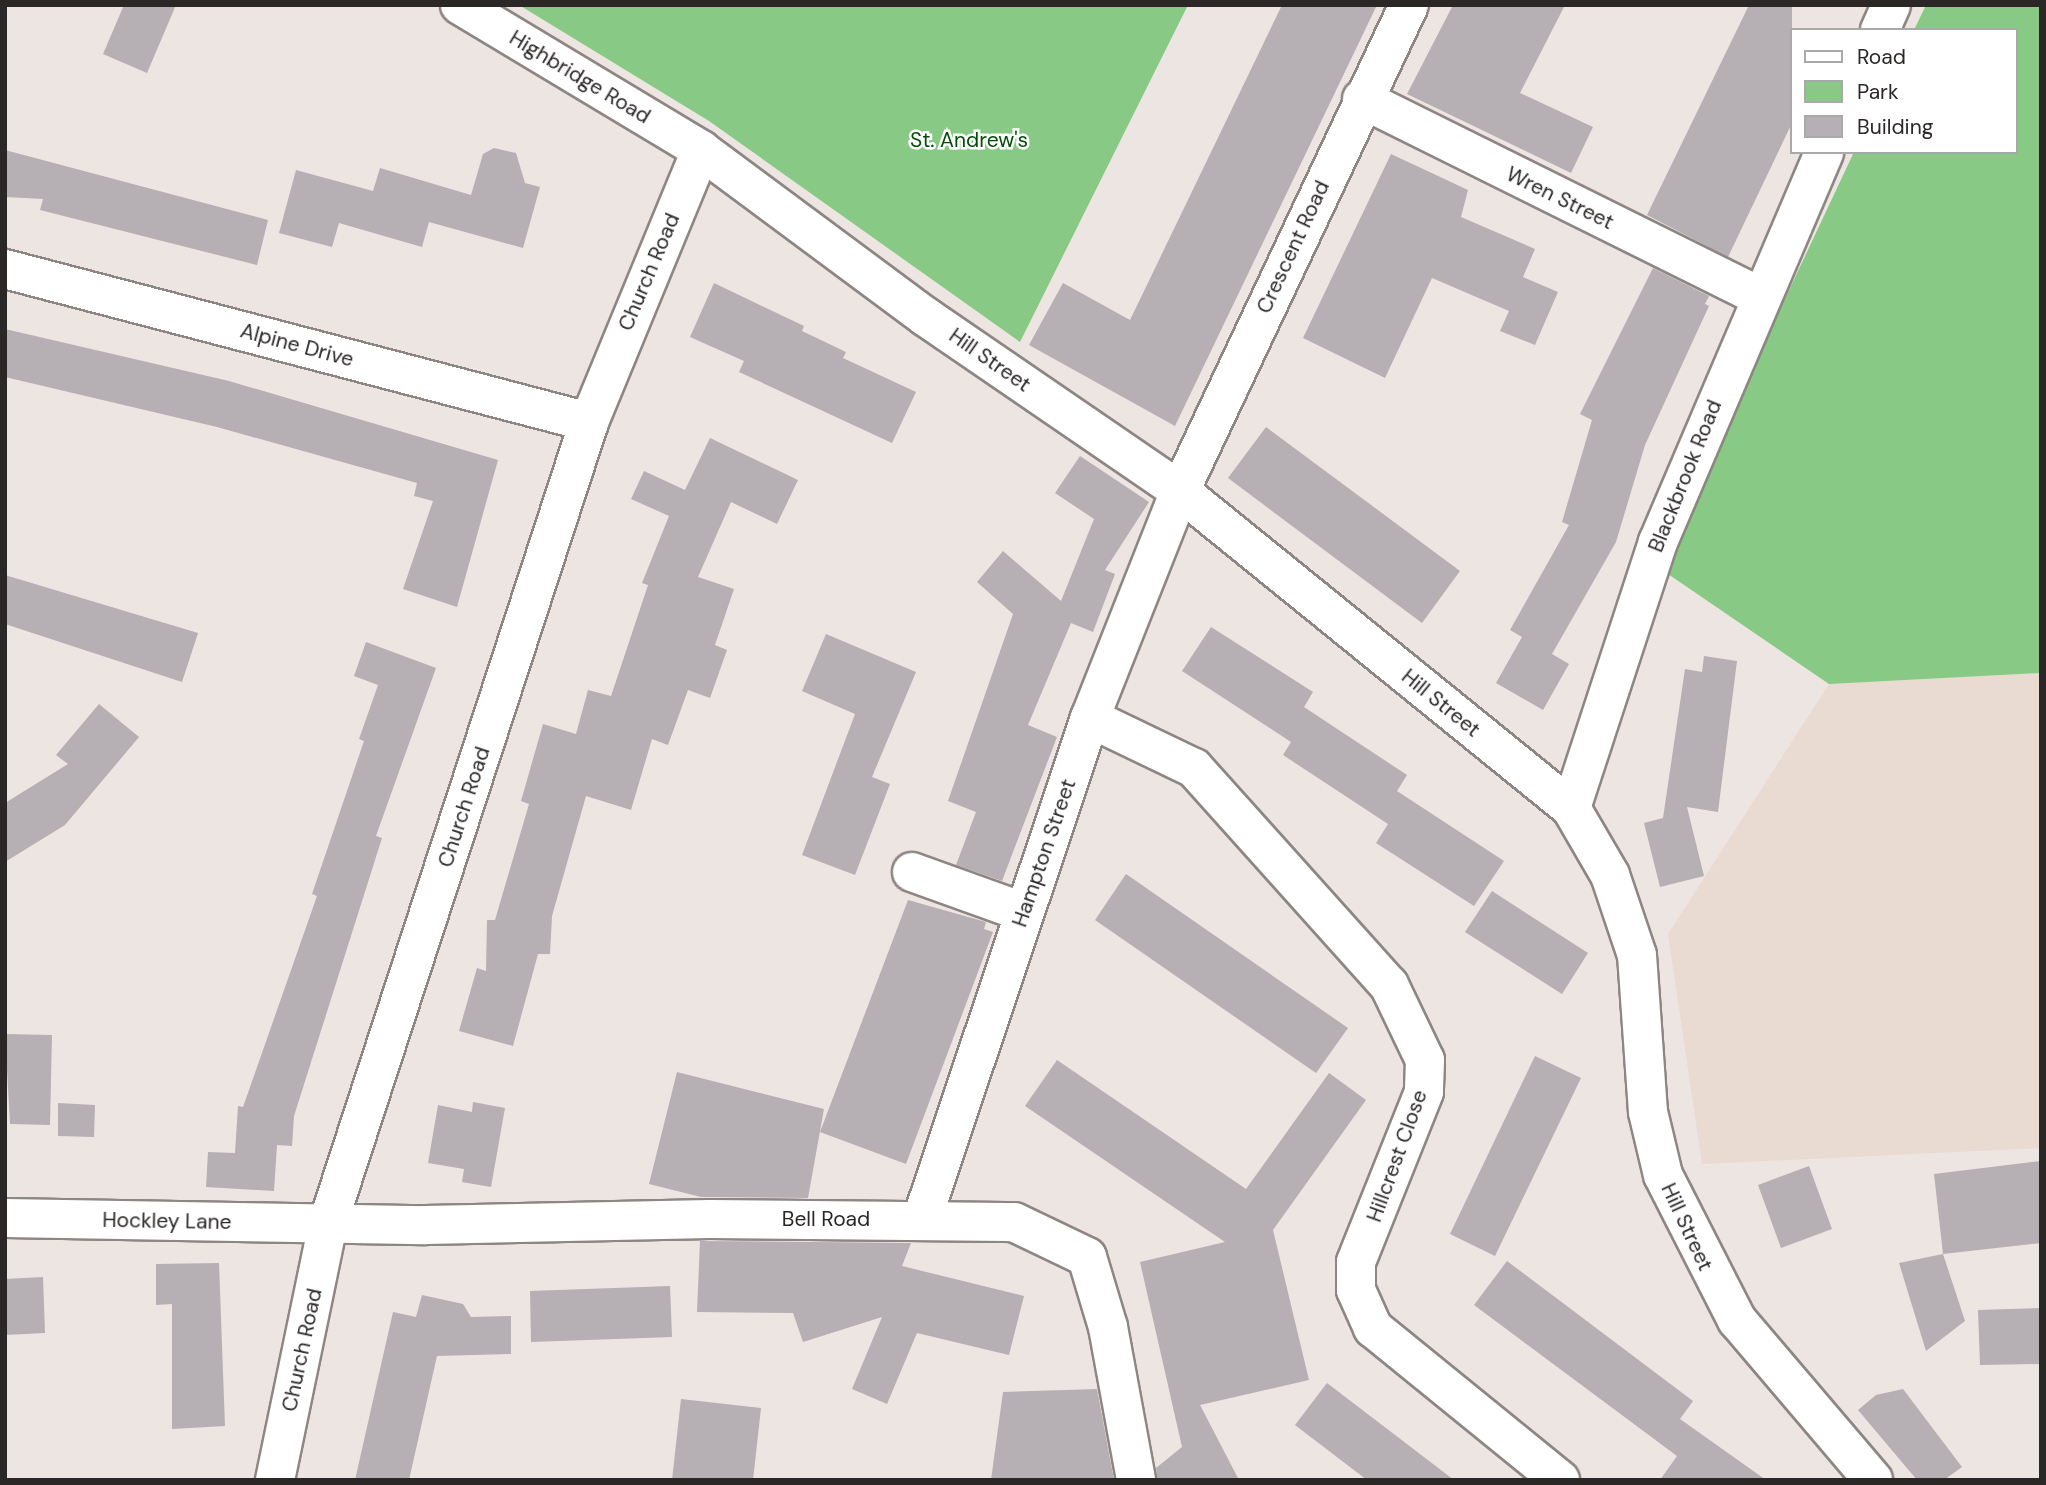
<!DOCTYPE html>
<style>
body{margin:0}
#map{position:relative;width:2046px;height:1485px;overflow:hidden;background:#ede5e2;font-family:"DM Sans",sans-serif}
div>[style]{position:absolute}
.built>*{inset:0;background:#e9dad2}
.green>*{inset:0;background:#88ca85}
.building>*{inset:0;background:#b6afb4}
.roads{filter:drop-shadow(2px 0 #8d8683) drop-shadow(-2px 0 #8d8683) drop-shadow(0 2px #8d8683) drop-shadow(0 -2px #8d8683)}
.street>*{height:38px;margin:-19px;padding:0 19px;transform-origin:19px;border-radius:19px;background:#fff}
.secondary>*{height:38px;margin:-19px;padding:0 19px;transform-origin:19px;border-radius:19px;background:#fff}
span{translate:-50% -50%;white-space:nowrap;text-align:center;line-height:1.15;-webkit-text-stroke:5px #fff;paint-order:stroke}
.street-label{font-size:21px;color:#2a2726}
.park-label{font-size:21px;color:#034d07}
.frame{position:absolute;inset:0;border:7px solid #2a2726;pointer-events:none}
.legend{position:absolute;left:1790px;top:28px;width:228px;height:126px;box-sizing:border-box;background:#fff;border:2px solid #aaa9a8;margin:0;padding:9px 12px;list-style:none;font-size:21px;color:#2a2726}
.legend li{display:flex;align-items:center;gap:14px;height:35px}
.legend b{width:35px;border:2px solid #aaa9a8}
</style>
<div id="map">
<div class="built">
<div style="clip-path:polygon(2041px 673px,2041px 1148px,1702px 1164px,1668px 934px,1829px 684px)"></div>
</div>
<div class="green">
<div style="clip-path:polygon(519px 5px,1188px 5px,1020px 342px,709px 121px)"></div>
<div style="clip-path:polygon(1926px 5px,2041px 5px,2041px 673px,1829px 684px,1668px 574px,1742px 390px,1854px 152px,2016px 152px,2016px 30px,1914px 30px)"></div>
</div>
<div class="building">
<div style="clip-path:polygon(124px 5px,176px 5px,147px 73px,103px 54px)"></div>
<div style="clip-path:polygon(1282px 5px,1377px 5px,1175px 426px,1029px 345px,1063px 283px,1130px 320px)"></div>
<div style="clip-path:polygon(1453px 5px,1565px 5px,1520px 93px,1593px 127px,1571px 173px,1407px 94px)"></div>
<div style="clip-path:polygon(1749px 5px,1792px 5px,1792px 123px,1728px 257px,1647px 215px)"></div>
<div style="clip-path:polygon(494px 148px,516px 153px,525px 183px,540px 187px,523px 248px,429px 222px,422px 247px,339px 223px,332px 247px,279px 233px,296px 170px,373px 191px,380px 168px,471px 195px,483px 154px)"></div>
<div style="clip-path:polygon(5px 150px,268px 220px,257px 265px,40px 210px,43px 199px,5px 197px)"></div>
<div style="clip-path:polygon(1391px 154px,1468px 190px,1461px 217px,1535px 249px,1523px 277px,1558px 292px,1535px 345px,1500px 331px,1509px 311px,1432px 278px,1385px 378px,1303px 338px)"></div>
<div style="clip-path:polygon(1653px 268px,1709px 296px,1705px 304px,1709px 306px,1645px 445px,1616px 542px,1552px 654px,1569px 664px,1543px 710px,1496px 683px,1522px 637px,1510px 630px,1569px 525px,1562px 522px,1592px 420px,1580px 414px)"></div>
<div style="clip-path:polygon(714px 283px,804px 326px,802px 331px,846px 352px,843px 358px,916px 392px,892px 443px,739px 372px,744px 361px,690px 337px)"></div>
<div style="clip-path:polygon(5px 329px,229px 381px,498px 460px,457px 607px,403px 589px,433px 501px,414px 496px,417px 483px,217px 427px,5px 377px)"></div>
<div style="clip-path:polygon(1266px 427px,1460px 571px,1422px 623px,1228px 478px)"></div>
<div style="clip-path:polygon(710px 438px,798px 480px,777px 524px,731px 502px,698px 577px,734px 589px,715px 645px,727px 650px,710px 698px,688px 690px,668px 745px,652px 739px,631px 810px,586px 796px,552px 916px,550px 954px,538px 954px,513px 1046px,459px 1031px,477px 968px,486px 971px,487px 920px,495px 920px,529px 804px,521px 801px,543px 724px,576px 734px,588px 690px,611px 696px,648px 585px,642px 583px,669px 516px,631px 499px,644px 471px,685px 490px)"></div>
<div style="clip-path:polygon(1080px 456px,1149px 502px,1105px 570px,1115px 574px,1093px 632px,1071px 623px,1028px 725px,1057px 737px,1002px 881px,956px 865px,976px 812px,948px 801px,1013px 614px,977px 582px,1003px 551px,1061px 601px,1094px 519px,1055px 493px)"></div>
<div style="clip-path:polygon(5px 575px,198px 633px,182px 682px,5px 624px)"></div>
<div style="clip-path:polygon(1211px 627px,1313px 692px,1304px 707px,1407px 775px,1397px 791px,1504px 861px,1474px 906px,1376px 843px,1388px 824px,1283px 755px,1291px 742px,1182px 671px)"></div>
<div style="clip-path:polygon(826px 634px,916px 672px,872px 777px,890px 784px,855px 875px,802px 855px,855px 714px,802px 691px)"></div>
<div style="clip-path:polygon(366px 642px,436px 668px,376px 836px,382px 838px,294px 1116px,292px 1146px,277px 1145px,274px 1191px,206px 1187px,208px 1152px,235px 1153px,238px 1106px,243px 1107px,317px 896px,312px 894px,364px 741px,359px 739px,378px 685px,354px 676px)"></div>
<div style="clip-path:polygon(1704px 656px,1737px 661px,1718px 812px,1687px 807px,1704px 876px,1660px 887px,1644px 823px,1663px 818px,1685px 669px,1702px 672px)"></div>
<div style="clip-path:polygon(99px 704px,139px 737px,65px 825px,5px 862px,5px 803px,68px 764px,56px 755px)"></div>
<div style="clip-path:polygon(1126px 874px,1348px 1028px,1316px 1073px,1095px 920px)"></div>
<div style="clip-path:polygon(1492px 891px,1588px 953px,1562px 994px,1465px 932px)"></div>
<div style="clip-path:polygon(908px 900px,986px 922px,984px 929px,993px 932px,906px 1164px,820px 1132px)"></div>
<div style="clip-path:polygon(5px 1034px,52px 1035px,50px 1125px,10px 1124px)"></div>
<div style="clip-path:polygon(1535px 1056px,1581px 1078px,1495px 1256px,1450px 1234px)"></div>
<div style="clip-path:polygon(1057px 1060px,1246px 1189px,1329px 1073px,1366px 1100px,1273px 1230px,1309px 1380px,1200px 1405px,1239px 1480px,1157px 1480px,1156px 1468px,1182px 1447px,1140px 1262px,1225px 1242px,1025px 1106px)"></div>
<div style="clip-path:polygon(677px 1072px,824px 1109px,808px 1198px,701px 1197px,649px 1184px)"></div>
<div style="clip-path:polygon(473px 1102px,505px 1108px,491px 1187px,462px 1182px,464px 1169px,428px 1163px,438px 1105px,472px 1112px)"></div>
<div style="clip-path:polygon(58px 1103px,95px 1105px,94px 1137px,58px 1136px)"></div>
<div style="clip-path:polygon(2041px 1161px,2041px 1243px,1943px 1254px,1934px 1174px)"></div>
<div style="clip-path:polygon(1809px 1166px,1832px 1229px,1781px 1248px,1758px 1185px)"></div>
<div style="clip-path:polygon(700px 1241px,911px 1243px,902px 1266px,1024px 1296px,1009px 1355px,917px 1333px,887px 1404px,852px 1389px,882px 1317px,803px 1342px,793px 1313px,697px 1312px)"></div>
<div style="clip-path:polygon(1943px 1254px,1965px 1321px,1926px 1351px,1899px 1263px)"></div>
<div style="clip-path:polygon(1507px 1261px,1693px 1401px,1680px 1419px,1766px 1480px,1660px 1480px,1677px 1456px,1474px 1305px)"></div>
<div style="clip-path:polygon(219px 1263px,225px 1426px,172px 1429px,172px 1304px,156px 1305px,156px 1264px)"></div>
<div style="clip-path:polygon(43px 1277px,45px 1333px,5px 1335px,5px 1279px)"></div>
<div style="clip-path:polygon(670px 1286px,672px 1337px,531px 1342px,530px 1291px)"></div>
<div style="clip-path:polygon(422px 1295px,463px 1304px,471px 1317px,511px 1316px,511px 1354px,437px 1356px,409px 1480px,355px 1480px,393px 1312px,416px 1317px)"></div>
<div style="clip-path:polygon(2041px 1308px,2041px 1364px,1980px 1365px,1978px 1310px)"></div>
<div style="clip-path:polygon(1327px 1383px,1454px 1480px,1367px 1480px,1295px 1425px)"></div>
<div style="clip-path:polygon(1097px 1389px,1114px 1480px,991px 1480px,1003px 1392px)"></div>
<div style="clip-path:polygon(1903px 1389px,1962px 1467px,1944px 1480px,1917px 1480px,1858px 1410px,1876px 1395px)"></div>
<div style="clip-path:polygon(681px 1399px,761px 1408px,753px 1480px,672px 1480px)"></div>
</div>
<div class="roads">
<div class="street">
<div style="left:1880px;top:30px;width:27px;rotate:-66deg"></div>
<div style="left:1362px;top:99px;width:442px;rotate:26.4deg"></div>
<div style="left:5px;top:269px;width:604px;rotate:14.68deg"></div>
<div style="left:1090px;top:718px;width:115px;rotate:25.7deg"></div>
<div style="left:1194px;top:768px;width:292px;rotate:48.1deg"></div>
<div style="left:1389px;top:985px;width:83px;rotate:64.4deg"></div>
<div style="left:1425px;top:1060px;width:32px;rotate:92deg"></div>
<div style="left:1424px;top:1092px;width:183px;rotate:111.8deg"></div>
<div style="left:1356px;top:1262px;width:28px;rotate:90deg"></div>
<div style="left:1356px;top:1290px;width:42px;rotate:65.9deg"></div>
<div style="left:1373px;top:1328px;width:241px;rotate:39.1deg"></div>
<div style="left:1571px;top:808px;width:280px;rotate:-71.9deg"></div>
<div style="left:1658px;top:542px;width:424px;rotate:-66.9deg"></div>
<div style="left:912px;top:872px;width:118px;rotate:19.8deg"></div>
<div style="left:5px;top:1218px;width:420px;rotate:1deg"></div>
<div style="left:425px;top:1225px;width:285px;rotate:-1.2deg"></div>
<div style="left:710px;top:1219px;width:304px;rotate:0.6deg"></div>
<div style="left:1014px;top:1222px;width:81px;rotate:25.6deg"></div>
<div style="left:1087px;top:1257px;width:73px;rotate:73.3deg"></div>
<div style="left:1108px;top:1327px;width:156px;rotate:79.6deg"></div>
<div style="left:922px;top:1219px;width:528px;rotate:-71.46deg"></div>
<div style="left:1090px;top:718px;width:244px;rotate:-68.4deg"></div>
<div style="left:1180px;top:491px;width:537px;rotate:-64.77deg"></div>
</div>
<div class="secondary">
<div style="left:460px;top:5px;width:281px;rotate:31deg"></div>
<div style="left:701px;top:150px;width:280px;rotate:36.6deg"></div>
<div style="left:926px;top:317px;width:308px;rotate:34.4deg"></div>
<div style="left:1180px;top:491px;width:503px;rotate:39.03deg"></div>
<div style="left:1571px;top:808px;width:78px;rotate:59.8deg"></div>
<div style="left:1610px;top:875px;width:84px;rotate:71.4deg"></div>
<div style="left:1637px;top:955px;width:157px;rotate:86deg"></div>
<div style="left:1648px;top:1112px;width:65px;rotate:76.6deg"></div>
<div style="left:1663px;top:1175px;width:163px;rotate:63deg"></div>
<div style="left:1737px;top:1320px;width:210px;rotate:49.6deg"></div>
<div style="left:275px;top:1480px;width:262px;rotate:-78.3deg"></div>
<div style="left:328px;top:1223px;width:842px;rotate:-71.95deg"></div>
<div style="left:589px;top:422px;width:294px;rotate:-67.6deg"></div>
</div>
</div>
<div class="street-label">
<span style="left:580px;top:77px;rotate:31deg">Highbridge Road</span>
<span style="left:1560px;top:198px;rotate:26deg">Wren Street</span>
<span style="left:1293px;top:247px;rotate:-65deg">Crescent Road</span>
<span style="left:649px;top:272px;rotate:-67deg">Church Road</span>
<span style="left:297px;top:345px;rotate:15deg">Alpine Drive</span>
<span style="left:990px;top:360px;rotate:35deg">Hill Street</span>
<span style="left:1685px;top:476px;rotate:-68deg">Blackbrook Road</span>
<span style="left:1441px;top:703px;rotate:39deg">Hill Street</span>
<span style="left:464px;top:807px;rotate:-72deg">Church Road</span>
<span style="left:1044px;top:853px;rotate:-71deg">Hampton Street</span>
<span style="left:1397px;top:1156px;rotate:-70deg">Hillcrest Close</span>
<span style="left:826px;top:1219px">Bell Road</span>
<span style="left:167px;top:1221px;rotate:1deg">Hockley Lane</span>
<span style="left:1687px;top:1227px;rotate:65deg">Hill Street</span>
<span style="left:302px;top:1350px;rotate:-78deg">Church Road</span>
</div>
<div class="park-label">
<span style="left:969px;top:140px">St. Andrew's</span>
</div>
<div class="frame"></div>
<ul class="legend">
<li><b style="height:9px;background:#fff"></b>Road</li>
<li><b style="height:19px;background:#88ca85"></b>Park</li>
<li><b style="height:19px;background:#b6afb4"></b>Building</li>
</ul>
</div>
